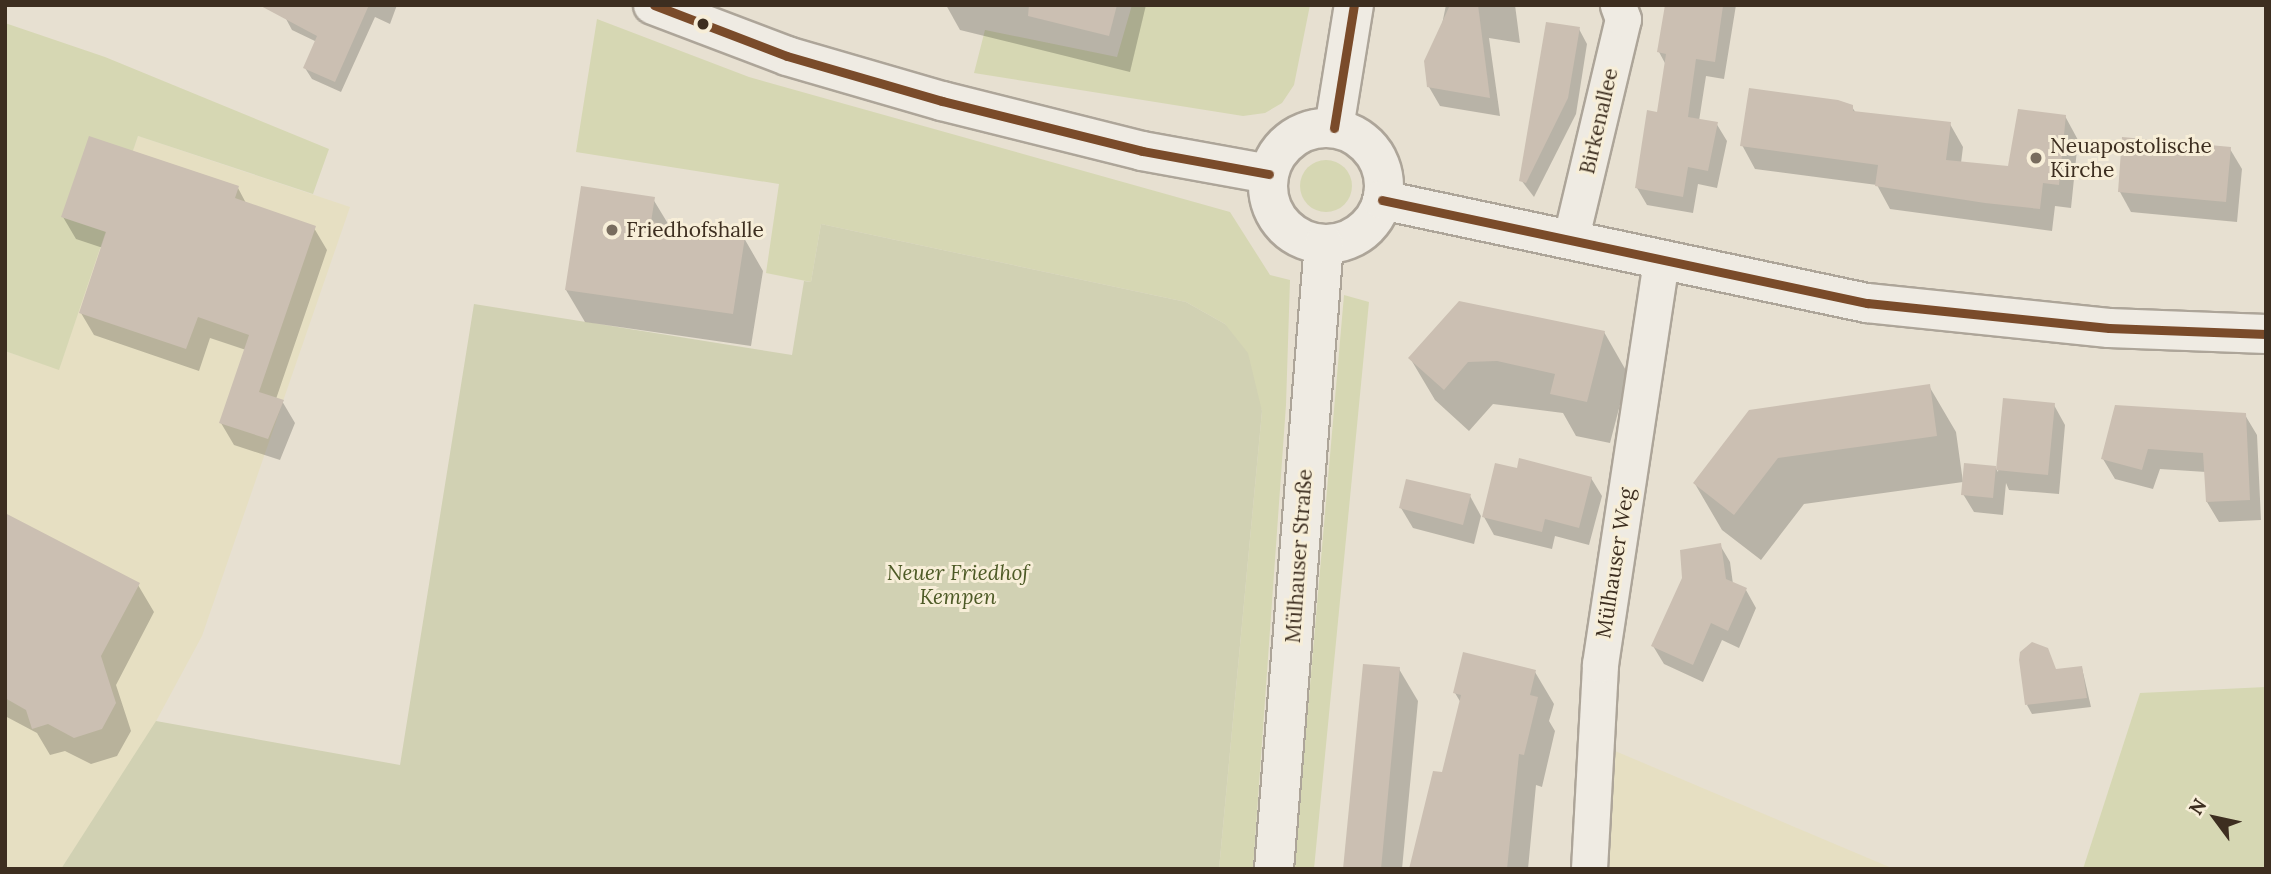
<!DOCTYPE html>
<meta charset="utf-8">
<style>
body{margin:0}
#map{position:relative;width:2271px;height:874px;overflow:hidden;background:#e7e0d1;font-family:Lora,serif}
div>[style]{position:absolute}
.farmland>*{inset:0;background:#e6dfc2}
.green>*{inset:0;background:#d6d7b3}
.round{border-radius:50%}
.cemetery>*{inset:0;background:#d1d1b3}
.shadow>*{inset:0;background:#0003}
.building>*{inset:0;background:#cbbfb2}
.roads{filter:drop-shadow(2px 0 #ada599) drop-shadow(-2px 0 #ada599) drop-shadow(0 2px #ada599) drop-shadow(0 -2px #ada599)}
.minor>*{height:35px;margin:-17.5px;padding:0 17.5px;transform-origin:17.5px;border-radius:17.5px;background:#efebe3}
.tertiary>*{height:38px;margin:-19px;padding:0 19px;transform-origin:19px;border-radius:19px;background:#efebe3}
.tertiary>.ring{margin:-19px;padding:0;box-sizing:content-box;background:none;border:38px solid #efebe3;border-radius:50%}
.bus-1>*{height:9px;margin:-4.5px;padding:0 4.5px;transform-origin:4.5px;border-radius:4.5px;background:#7a4b2a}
.dots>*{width:19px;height:19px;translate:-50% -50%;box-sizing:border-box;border:4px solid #f7eed8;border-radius:50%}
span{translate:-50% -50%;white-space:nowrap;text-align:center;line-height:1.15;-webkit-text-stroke:6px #f7eed8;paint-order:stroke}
.street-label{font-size:21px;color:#3d2e20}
.poi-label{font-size:21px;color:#3d2e20}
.left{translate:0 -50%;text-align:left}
.park-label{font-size:21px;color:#4d5a26;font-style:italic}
.frame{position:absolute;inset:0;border:7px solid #3d2e20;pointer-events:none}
.north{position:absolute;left:2180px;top:783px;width:70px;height:70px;-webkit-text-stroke:5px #f7eed8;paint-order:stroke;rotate:303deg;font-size:19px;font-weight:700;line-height:28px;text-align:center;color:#3d2e20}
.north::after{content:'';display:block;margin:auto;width:24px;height:32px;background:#3d2e20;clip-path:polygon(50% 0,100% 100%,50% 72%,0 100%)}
</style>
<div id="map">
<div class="farmland">
<div style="clip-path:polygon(138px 136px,350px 207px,202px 636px,147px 738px,61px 869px,5px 869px,5px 351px,59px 369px)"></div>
<div style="clip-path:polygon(1608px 748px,1894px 869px,1600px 869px)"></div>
</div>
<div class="green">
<div style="clip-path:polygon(1132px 5px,1310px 5px,1294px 85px,1282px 103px,1265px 113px,1243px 116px,974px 73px,985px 30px,1117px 57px)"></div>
<div style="clip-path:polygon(597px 19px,749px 77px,1230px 212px,1270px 275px,1290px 280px,1286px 405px,1253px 869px,1219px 869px,1262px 411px,1225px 324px,1186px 302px,821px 224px,811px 282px,766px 273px,779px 184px,576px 152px)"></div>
<div style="clip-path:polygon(5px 23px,105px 57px,329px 149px,313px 194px,138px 136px,59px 370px,5px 351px)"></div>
<div class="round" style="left:1300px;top:160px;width:52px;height:52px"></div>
<div style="clip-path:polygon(1344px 295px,1369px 302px,1314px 869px,1294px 869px)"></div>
<div style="clip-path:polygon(2266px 687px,2266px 869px,2083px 869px,2140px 693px)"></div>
</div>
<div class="cemetery">
<div style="clip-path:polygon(821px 224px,1186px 302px,1225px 324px,1248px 353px,1262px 411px,1219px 869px,61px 869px,156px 721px,400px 765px,474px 304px,792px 355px,804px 281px,811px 282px)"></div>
</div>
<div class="shadow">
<div style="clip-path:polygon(260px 5px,397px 5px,390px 24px,375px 17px,341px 92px,312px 79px,305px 68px,317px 42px,292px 30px,285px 17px)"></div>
<div style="clip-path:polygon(946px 5px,1146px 5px,1130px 72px,960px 30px)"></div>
<div style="clip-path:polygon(1446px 5px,1515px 5px,1520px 43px,1489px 38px,1500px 116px,1440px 106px,1429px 87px)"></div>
<div style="clip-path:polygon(1667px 5px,1736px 5px,1724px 79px,1706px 76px,1699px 121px,1716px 123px,1727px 141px,1717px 188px,1698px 184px,1693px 213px,1647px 205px,1637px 188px,1659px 114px,1666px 65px,1659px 52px)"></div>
<div style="clip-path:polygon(1579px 29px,1587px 44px,1576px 114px,1534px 197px,1521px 180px)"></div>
<div style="clip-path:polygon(1852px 107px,1856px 113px,1950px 124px,1963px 147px,1961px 163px,2009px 168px,2065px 116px,2078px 140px,2071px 208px,2055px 206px,2052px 231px,1890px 209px,1877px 185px,1755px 169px,1742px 145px)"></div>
<div style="clip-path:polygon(2230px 149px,2242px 169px,2237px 222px,2131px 212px,2120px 192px)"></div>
<div style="clip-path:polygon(238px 188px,247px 205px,314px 228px,327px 250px,276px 399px,282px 401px,295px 423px,280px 460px,234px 445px,221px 423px,246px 350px,210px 338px,199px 371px,94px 335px,81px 313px,103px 248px,76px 239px,63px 217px)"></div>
<div style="clip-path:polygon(653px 199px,670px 227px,744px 238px,763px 271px,751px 346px,585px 322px,566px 290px)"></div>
<div style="clip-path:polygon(1604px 332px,1628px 374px,1610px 443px,1576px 436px,1563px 413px,1493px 404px,1469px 431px,1435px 400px,1410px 358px)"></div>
<div style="clip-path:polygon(1929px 386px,1956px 432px,1963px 482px,1804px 504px,1761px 560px,1722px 530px,1695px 484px)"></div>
<div style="clip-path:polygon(2004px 400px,2054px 405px,2065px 425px,2059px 494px,2009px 490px,2006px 483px,2003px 515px,1974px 512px,1963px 494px,1995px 467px,1998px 472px)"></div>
<div style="clip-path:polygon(2245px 415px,2257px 435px,2261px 520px,2219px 522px,2207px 502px,2206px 472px,2160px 469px,2153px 489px,2115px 479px,2103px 459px)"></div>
<div style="clip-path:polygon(1591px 478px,1602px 496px,1589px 545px,1555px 536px,1552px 549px,1494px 535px,1484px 517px)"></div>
<div style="clip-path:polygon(1470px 496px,1481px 516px,1474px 544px,1413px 528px,1401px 508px)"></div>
<div style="clip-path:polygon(5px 515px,138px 585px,154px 612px,116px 685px,131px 731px,117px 756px,91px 764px,65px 751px,50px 755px,37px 733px,5px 716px)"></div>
<div style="clip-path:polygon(1720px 545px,1730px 562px,1733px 584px,1746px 590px,1756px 608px,1739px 648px,1722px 640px,1703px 682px,1664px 664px,1653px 646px)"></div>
<div style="clip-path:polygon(2082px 668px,2091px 707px,2032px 714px,2027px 705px,2055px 671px)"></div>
<div style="clip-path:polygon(1399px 669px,1418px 701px,1402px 869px,1344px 869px)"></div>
<div style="clip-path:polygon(1535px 672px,1554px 704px,1549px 721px,1555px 731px,1542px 787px,1536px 785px,1528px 869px,1410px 869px,1444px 774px,1461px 703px,1455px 693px)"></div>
</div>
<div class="building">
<div style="clip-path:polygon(259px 5px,369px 5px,335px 82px,303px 68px,317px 36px)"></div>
<div style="clip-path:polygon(1029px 5px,1117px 5px,1109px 36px,1028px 16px)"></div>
<div style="clip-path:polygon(1450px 5px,1478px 5px,1490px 98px,1427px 87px,1424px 61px)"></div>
<div style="clip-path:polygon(1665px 5px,1723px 6px,1715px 62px,1696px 59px,1688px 117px,1718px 122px,1708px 171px,1688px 167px,1683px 197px,1635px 188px,1647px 110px,1657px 112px,1666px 54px,1657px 52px)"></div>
<div style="clip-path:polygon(1546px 22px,1580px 27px,1568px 98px,1526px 183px,1519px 181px)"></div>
<div style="clip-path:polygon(1749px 88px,1838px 100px,1853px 105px,1853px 111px,1951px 122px,1946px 160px,2008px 166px,2018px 109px,2066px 115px,2059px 185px,2043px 183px,2040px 209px,1985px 203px,1875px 186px,1878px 165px,1740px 146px)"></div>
<div style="clip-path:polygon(89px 136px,239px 186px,235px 198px,316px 226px,259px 392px,284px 400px,268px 439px,219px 423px,249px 335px,198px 317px,186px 349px,79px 313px,106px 232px,61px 217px)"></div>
<div style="clip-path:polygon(2122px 137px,2231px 147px,2226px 202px,2118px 192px)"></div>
<div style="clip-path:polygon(581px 186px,655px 197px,651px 222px,745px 237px,733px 314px,565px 290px)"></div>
<div style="clip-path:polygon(1459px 301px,1605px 331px,1587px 402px,1550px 394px,1555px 374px,1497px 361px,1468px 362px,1444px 390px,1408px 358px)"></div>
<div style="clip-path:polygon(1930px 384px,1937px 436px,1778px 458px,1734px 515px,1693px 483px,1749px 410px)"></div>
<div style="clip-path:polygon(2003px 398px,2055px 403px,2048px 475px,1996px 470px)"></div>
<div style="clip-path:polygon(2115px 405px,2246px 413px,2250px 500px,2206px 502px,2203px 453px,2148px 449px,2142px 470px,2101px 459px)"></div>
<div style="clip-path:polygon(1519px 458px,1592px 477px,1579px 528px,1545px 519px,1542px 532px,1482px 517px,1495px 463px,1517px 468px)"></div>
<div style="clip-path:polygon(1964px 463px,1996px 466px,1993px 498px,1961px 495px)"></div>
<div style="clip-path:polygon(1406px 479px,1471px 494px,1463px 525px,1399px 508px)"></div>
<div style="clip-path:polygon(5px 513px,140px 583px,101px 656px,116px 703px,102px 729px,74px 738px,48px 724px,32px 729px,26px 710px,5px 698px)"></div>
<div style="clip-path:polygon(1721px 543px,1726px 579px,1747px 588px,1728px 631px,1711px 623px,1693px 665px,1651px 646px,1682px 578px,1680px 550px)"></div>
<div style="clip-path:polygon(2032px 642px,2048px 648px,2056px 669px,2082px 666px,2087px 698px,2025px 705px,2019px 660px,2020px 652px)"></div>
<div style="clip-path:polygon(1463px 652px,1536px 670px,1530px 695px,1538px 697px,1524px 755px,1519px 754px,1507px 869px,1409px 869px,1433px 771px,1442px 772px,1461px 695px,1453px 693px)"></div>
<div style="clip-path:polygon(1363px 664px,1400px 667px,1381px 869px,1343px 869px)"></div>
</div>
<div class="roads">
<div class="minor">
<div style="left:1571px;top:237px;width:224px;rotate:-76.6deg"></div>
<div style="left:1623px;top:19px;width:15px;rotate:-110deg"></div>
<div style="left:1589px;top:869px;width:205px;rotate:-86.9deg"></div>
<div style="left:1600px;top:664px;width:410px;rotate:-81.4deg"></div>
</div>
<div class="tertiary">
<div style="left:653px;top:5px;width:143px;rotate:20.8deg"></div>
<div style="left:787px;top:56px;width:161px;rotate:16.2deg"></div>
<div style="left:942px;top:101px;width:206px;rotate:14deg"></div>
<div style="left:1142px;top:151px;width:129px;rotate:10.3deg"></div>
<div style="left:1334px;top:128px;width:125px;rotate:-80.8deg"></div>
<div class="ring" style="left:1268px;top:128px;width:78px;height:78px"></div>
<div style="left:1382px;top:200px;width:496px;rotate:12deg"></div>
<div style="left:1867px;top:303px;width:243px;rotate:5.9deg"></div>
<div style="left:2109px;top:328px;width:157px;rotate:2.2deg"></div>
<div style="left:1274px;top:869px;width:627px;rotate:-85.43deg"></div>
</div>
</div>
<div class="bus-1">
<div style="left:654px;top:5px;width:142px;rotate:21deg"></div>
<div style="left:787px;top:56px;width:161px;rotate:16.2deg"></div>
<div style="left:942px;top:101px;width:206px;rotate:14deg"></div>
<div style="left:1142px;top:151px;width:129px;rotate:10.3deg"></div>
<div style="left:1334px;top:128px;width:125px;rotate:-80.8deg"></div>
<div style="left:1382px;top:200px;width:496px;rotate:12deg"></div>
<div style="left:1867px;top:303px;width:243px;rotate:5.9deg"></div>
<div style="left:2109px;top:328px;width:157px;rotate:2.2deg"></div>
</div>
<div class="dots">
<div style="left:703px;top:24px;background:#3d2e20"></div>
<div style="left:2036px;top:158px;background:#786c5e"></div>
<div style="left:612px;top:230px;background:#786c5e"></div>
</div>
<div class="street-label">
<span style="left:1599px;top:121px;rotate:-77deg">Birkenallee</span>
<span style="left:1299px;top:556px;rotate:-86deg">Mülhauser Straße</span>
<span style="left:1615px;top:563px;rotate:-81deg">Mülhauser Weg</span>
</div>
<div class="poi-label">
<span class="left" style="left:2050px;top:158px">Neuapostolische<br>Kirche</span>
<span class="left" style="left:626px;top:230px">Friedhofshalle</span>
</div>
<div class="park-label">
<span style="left:958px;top:585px">Neuer Friedhof<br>Kempen</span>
</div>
<div class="frame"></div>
<div class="north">N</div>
</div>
